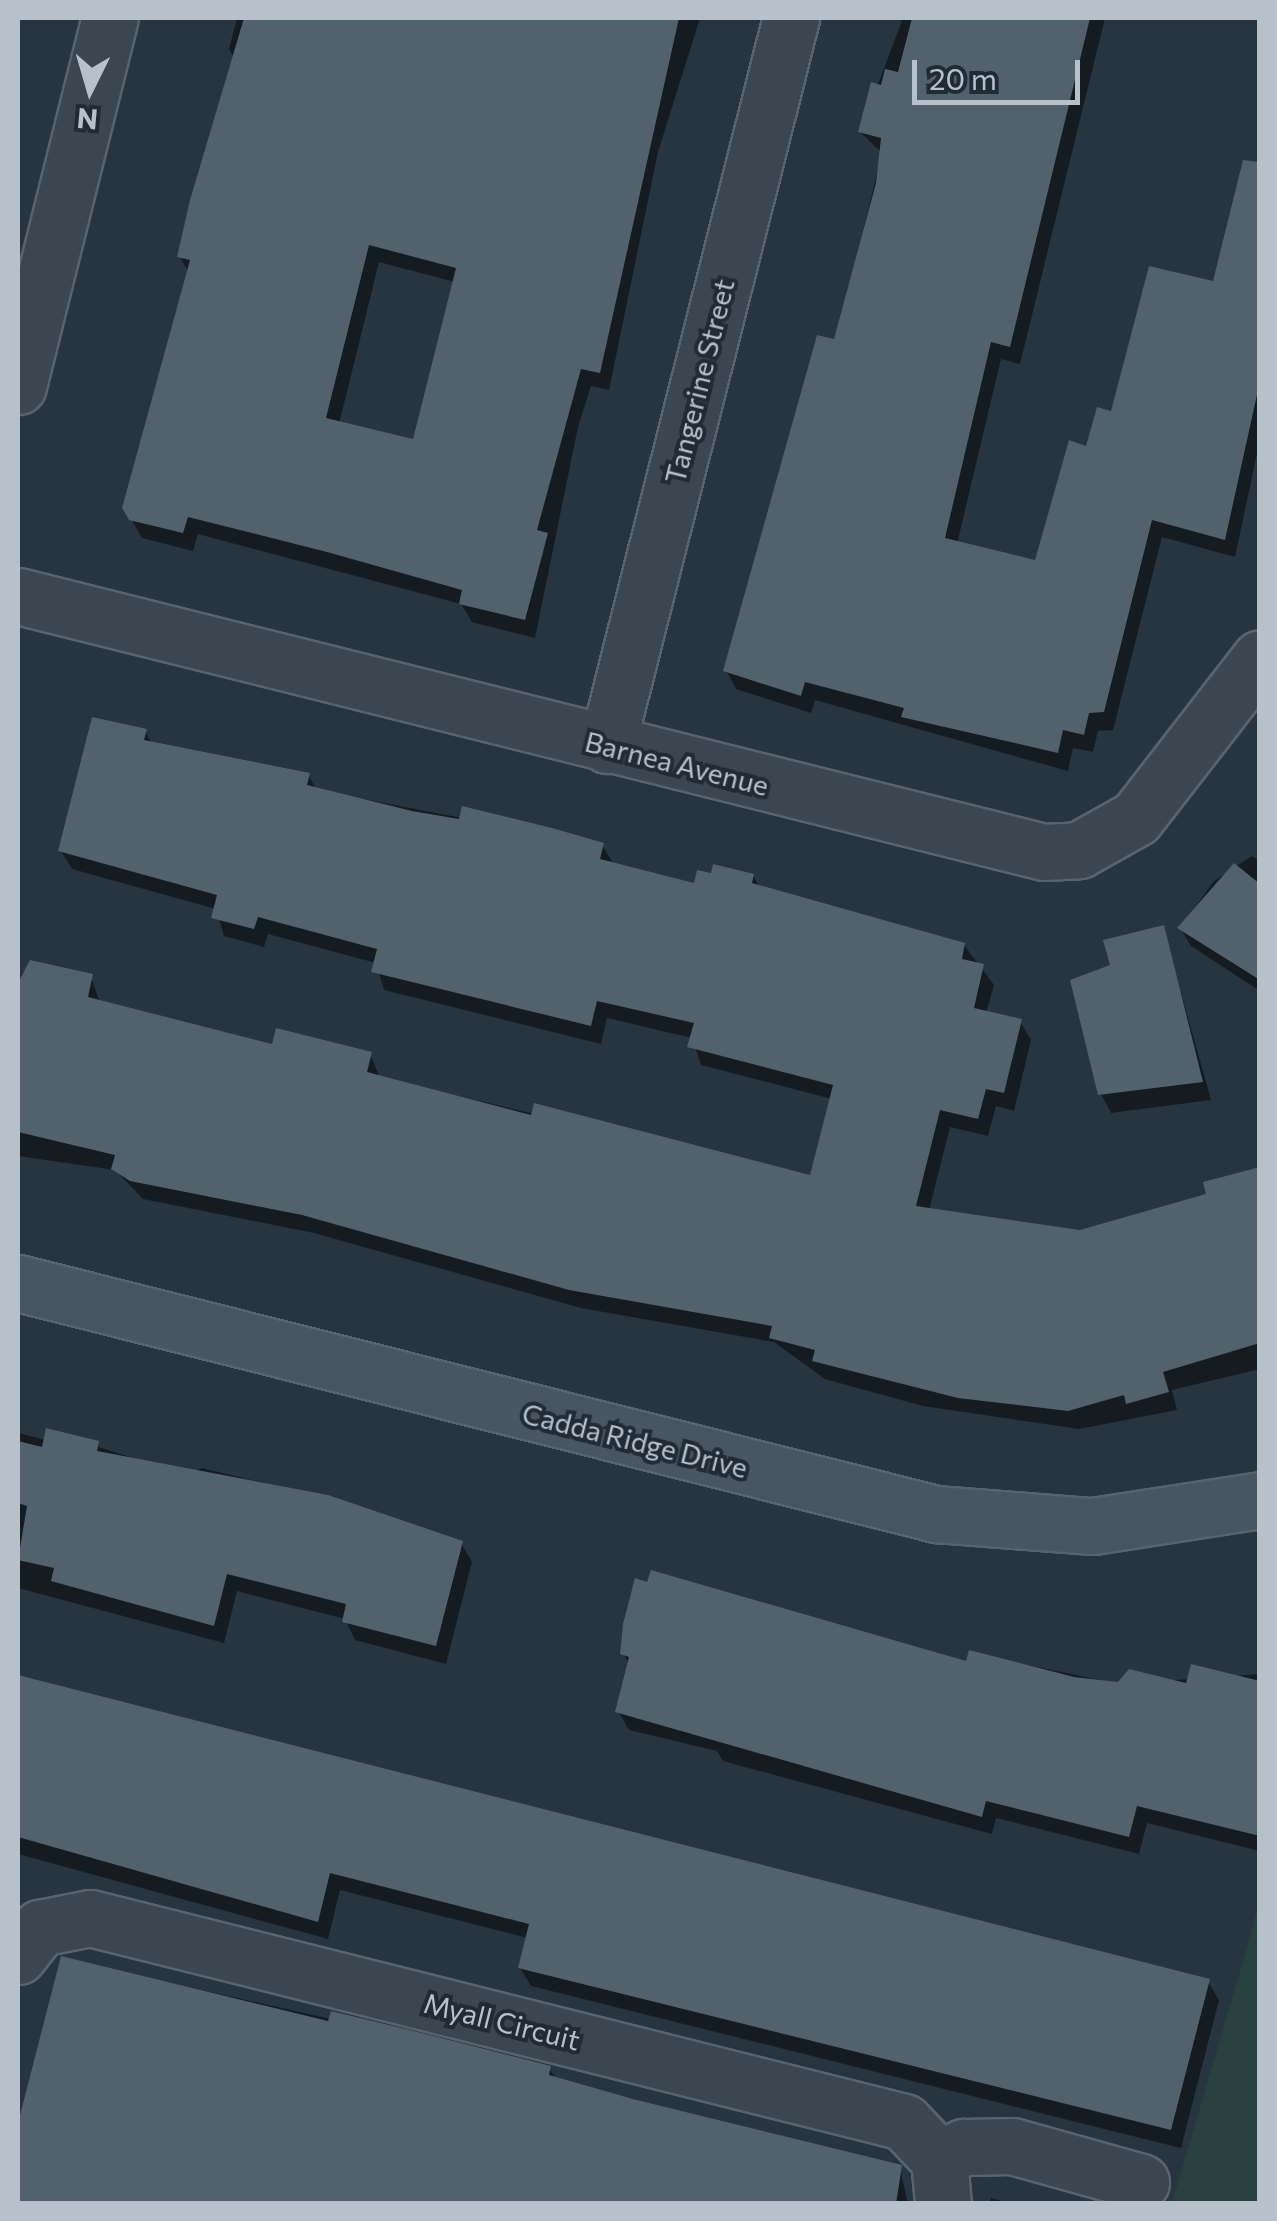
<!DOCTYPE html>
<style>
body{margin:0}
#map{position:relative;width:1277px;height:2221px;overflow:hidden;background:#263540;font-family:Commissioner,sans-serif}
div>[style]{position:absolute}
.green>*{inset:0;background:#28413f}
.shadow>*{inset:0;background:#0007}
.building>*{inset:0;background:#51626c}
.roads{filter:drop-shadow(2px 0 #58646d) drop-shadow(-2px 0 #58646d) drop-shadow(0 2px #58646d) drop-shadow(0 -2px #58646d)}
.street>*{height:55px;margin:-27.5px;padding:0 27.5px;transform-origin:27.5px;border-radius:27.5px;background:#3a4750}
.secondary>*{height:55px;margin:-27.5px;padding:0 27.5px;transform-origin:27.5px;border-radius:27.5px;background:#485662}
span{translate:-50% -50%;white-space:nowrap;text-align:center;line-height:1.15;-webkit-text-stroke:8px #1f2c35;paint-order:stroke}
.street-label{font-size:28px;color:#b7c1ca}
.frame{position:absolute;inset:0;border:20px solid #b7c1ca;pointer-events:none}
.north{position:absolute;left:40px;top:40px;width:100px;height:100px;-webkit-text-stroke:8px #1f2c35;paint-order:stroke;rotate:185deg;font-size:28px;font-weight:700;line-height:40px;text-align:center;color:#b7c1ca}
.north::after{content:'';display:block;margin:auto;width:35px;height:45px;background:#b7c1ca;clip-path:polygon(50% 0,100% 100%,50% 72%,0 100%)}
.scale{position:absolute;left:912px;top:60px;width:168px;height:45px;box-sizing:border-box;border:5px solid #b7c1ca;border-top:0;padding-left:12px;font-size:30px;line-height:35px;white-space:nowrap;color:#b7c1ca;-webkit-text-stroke:8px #1f2c35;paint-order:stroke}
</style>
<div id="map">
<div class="green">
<div style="clip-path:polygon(1259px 1903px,1259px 2203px,1172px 2203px,1246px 1951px)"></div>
</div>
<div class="shadow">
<div style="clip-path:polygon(evenodd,237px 18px,453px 18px,447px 50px,526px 69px,539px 18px,700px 18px,658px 152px,609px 390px,591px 386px,578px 427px,535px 638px,472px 622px,461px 604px,198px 534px,193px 551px,142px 538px,125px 508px,189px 273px,180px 257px,236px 61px,229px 49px,237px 18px,379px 262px,455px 282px,415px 442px,339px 424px,379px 262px)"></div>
<div style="clip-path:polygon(903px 18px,1105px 18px,1020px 364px,1001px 359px,957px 544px,1036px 564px,1088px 449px,1214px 284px,1260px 169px,1260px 439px,1235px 557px,1162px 537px,1113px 730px,1098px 731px,1093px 752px,1073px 748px,1068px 771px,815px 700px,811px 713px,736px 689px,726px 670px,836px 342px,882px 153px,860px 132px)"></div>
<div style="clip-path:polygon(145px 731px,152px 744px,308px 775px,317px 790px,602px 845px,613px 863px,695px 886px,753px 876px,760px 888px,964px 945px,994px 985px,986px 1013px,1020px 1021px,1031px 1040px,1014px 1111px,996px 1106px,988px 1136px,950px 1127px,929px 1210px,1080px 1233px,1260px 1192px,1260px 1369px,1172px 1390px,1177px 1410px,1079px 1429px,923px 1406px,825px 1379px,774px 1342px,581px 1308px,314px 1233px,143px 1199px,115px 1170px,18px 1156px,18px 985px,91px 977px,100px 1003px,274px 1047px,370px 1054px,380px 1078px,812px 1178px,832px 1099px,701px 1065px,692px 1038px,607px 1018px,601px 1044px,384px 990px,376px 963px,268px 934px,264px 947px,224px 936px,216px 909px,72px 869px,61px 851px)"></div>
<div style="clip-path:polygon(1252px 856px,1260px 861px,1260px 991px,1191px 946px,1180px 928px,1214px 881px)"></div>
<div style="clip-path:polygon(1163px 928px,1211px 1100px,1111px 1113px,1101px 1094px,1113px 966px)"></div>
<div style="clip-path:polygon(48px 1431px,187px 1475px,202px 1468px,327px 1498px,461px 1543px,472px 1562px,446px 1664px,355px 1640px,345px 1619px,237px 1591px,224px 1643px,18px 1588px,18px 1433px,46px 1440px)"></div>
<div style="clip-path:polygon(623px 1653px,968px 1664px,971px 1653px,1119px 1684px,1260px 1674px,1260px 1851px,1147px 1823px,1139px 1854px,996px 1818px,992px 1834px,723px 1761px,717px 1751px,629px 1730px,618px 1711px,630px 1665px)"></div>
<div style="clip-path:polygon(18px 1677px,1208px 1981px,1219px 2000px,1181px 2148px,531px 1986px,520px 1968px,528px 1938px,340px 1890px,328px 1939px,18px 1854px)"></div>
<div style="clip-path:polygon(63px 1959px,549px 2068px,556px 2079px,900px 2168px,908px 2204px,18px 2204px,18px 2138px)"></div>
<div style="clip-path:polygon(991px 2198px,1013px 2204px,990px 2204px)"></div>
</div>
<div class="building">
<div style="clip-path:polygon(evenodd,244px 18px,679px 18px,600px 373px,581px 369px,537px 530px,548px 533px,525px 620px,459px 604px,462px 590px,327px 552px,188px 517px,183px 533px,129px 520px,122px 508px,190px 260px,177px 257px,190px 200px,244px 18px,369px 245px,456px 268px,413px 439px,326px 418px,369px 245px)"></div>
<div style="clip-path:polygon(912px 18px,1090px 18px,1010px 347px,991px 342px,945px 538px,1035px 560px,1069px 440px,1086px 446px,1097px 407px,1111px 411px,1149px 266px,1213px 281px,1243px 160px,1260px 162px,1260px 381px,1225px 540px,1152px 520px,1104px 712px,1089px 713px,1084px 735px,1063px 730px,1058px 753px,901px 717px,904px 708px,805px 682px,801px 696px,723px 671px,817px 335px,834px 339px,876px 183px,881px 138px,858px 132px,871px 82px,881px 85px,885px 69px,898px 72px)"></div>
<div style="clip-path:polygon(92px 717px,147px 729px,144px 740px,310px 773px,307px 785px,412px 811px,459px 819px,462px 806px,552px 828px,604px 843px,600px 859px,694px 883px,697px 870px,711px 873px,713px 864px,754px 874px,752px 883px,965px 943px,962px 959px,984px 964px,974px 1008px,1022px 1019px,1004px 1093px,986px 1089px,978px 1119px,940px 1110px,916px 1206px,1080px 1230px,1206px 1194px,1203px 1182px,1260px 1167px,1260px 1343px,1163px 1372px,1169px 1392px,1126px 1404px,1124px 1395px,1068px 1411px,958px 1398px,812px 1361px,815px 1350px,769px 1338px,772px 1326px,569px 1290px,302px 1215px,130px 1181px,111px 1169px,115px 1155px,18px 1132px,18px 983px,30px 960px,93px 974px,88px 997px,272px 1044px,276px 1028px,372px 1052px,367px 1072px,531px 1115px,534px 1103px,810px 1175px,833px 1085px,687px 1047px,694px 1023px,597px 1001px,591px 1026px,371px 972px,377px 949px,258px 917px,254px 929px,211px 918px,217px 895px,58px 851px)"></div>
<div style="clip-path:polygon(1234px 863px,1260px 884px,1260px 980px,1177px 928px)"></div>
<div style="clip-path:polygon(1164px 925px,1203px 1082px,1098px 1095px,1070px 980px,1110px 965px,1103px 940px)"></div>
<div style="clip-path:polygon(46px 1428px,99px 1441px,97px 1451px,328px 1495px,463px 1541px,436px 1646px,342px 1622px,346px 1604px,227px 1574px,214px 1626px,51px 1581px,54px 1568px,18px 1560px,27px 1506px,18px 1503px,18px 1441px,42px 1447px)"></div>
<div style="clip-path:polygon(651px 1570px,966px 1661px,969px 1650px,1074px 1677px,1118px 1682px,1129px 1669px,1186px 1683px,1191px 1664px,1260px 1681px,1260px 1836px,1137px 1806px,1129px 1837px,986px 1801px,982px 1817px,615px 1712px,629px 1657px,620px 1654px,623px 1624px,635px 1578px,647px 1582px)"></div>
<div style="clip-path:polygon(18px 1675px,1210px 1979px,1171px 2130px,518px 1968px,529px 1924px,412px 1894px,330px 1873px,318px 1922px,18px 1837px)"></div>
<div style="clip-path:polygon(61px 1956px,328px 2021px,331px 2011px,418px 2032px,551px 2066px,549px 2075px,633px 2099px,902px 2165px,896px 2204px,18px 2204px,18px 2123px)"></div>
</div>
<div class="roads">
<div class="street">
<div style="left:18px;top:386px;width:379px;rotate:-76deg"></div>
<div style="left:18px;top:596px;width:1057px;rotate:14.01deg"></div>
<div style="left:1044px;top:852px;width:35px;rotate:-3deg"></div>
<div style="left:1079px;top:850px;width:65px;rotate:-29.3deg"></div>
<div style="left:1136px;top:818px;width:202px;rotate:-52.2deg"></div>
<div style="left:607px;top:745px;width:750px;rotate:-75.8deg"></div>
<div style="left:18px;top:1956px;width:36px;rotate:-52deg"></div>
<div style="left:40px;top:1928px;width:51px;rotate:-11.3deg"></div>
<div style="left:90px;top:1918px;width:839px;rotate:14.07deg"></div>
<div style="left:904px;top:2122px;width:51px;rotate:46.6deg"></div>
<div style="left:939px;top:2159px;width:45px;rotate:84.9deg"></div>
<div style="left:939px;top:2159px;width:28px;rotate:-26deg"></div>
<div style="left:964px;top:2147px;width:48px;rotate:-1.2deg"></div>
<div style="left:1012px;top:2146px;width:134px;rotate:15.6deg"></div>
</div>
<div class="secondary">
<div style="left:18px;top:1283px;width:947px;rotate:14.12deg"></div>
<div style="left:936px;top:1514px;width:157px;rotate:4.4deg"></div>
<div style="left:1093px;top:1526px;width:169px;rotate:-8.8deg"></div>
</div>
</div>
<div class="street-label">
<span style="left:699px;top:381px;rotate:-76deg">Tangerine Street</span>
<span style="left:677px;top:763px;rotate:14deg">Barnea Avenue</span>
<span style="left:635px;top:1440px;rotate:14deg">Cadda Ridge Drive</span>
<span style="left:502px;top:2021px;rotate:14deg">Myall Circuit</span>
</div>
<div class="frame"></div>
<div class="north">N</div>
<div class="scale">20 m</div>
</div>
